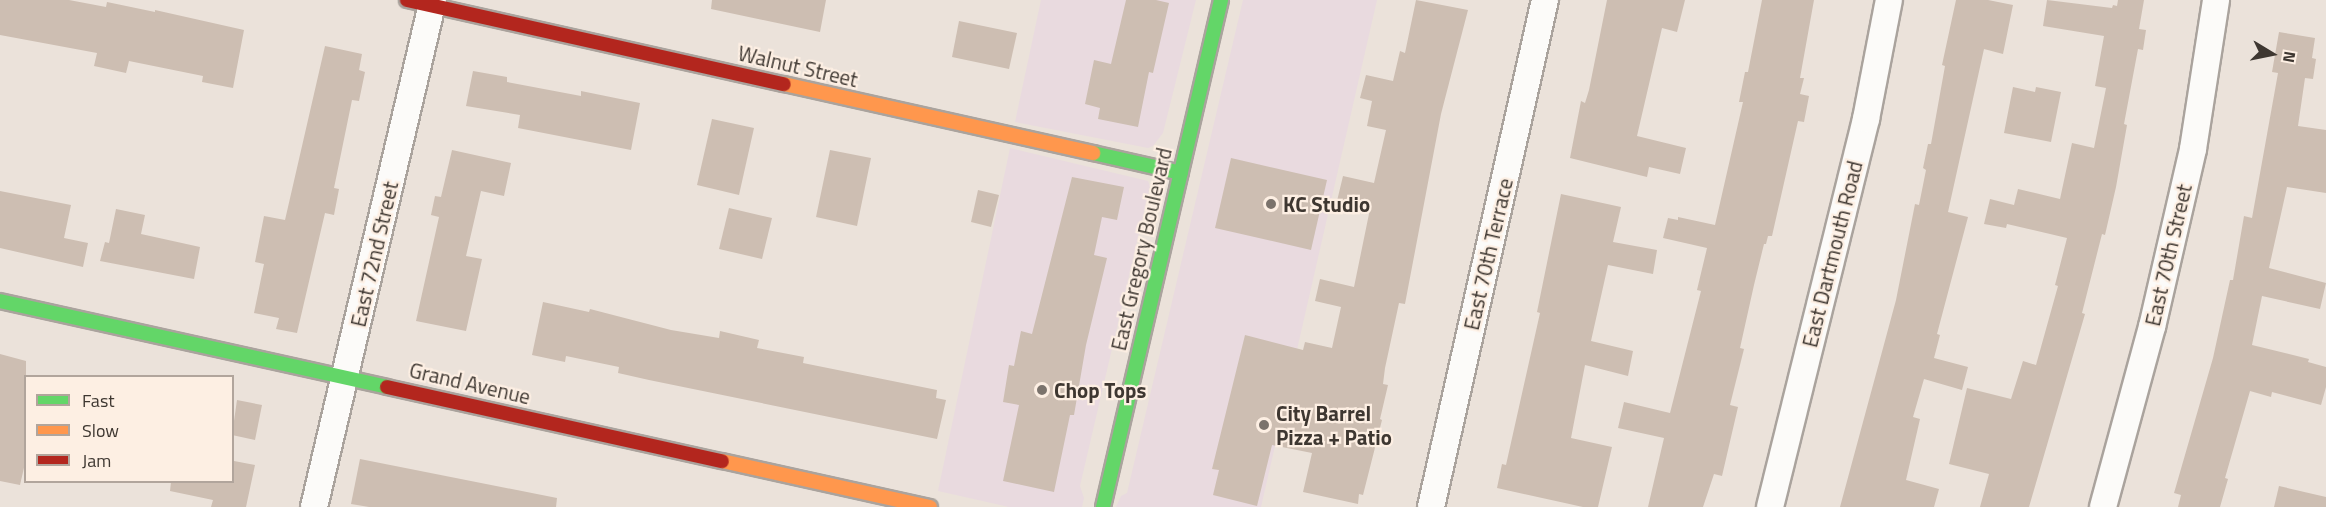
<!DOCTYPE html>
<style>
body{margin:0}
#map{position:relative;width:2326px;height:507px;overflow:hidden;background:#ebe2da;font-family:"Titillium Web",sans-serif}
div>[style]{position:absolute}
.commercial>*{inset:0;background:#e9dadf}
.building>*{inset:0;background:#cdbeb2}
.roads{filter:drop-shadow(2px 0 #aaa39d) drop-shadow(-2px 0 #aaa39d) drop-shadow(0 2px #aaa39d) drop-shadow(0 -2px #aaa39d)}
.street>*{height:26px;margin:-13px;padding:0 13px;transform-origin:13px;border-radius:13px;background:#fcfbf9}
.fast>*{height:14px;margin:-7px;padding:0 7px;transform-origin:7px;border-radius:7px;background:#63d668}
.slow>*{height:14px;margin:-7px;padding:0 7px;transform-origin:7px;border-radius:7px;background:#ff974d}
.jam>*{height:14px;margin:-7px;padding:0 7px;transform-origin:7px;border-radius:7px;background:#b3261e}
.dots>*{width:16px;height:16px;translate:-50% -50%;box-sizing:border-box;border:3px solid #fdefe3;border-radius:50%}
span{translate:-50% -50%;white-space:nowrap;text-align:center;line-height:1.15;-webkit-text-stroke:4.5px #fdefe3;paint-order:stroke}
.street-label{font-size:21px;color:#3e3731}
.poi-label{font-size:21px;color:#3e3731;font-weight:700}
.left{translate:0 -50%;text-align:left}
.legend{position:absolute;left:24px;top:375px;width:210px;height:108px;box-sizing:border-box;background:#fdefe3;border:2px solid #b1a59c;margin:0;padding:8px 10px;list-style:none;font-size:18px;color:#3e3731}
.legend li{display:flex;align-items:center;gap:12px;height:30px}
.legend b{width:30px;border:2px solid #b1a59c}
.north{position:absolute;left:2242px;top:24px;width:60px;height:60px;-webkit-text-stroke:4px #fdefe3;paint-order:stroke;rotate:100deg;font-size:16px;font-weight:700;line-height:24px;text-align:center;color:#3e3731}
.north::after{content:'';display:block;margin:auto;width:21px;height:27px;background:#3e3731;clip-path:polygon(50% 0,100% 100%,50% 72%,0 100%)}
</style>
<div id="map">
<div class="commercial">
<div style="clip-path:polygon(1041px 0,1196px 0,1163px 133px,1153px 146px,1148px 148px,1015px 122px)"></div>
<div style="clip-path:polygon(1243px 0,1377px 0,1261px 507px,1116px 507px,1121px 496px,1127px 493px)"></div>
<div style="clip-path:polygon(1010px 148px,1148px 181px,1150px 186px,1080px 486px,1084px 498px,1082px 507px,1009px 507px,938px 491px)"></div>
</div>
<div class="building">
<div style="clip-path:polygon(0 0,69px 0,106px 7px,107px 2px,155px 12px,155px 10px,244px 30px,233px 88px,202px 82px,203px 76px,129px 61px,126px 73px,94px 66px,97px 53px,0 35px)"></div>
<div style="clip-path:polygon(712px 0,826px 0,820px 32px,711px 9px)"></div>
<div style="clip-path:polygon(1126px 0,1156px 0,1169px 3px,1153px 73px,1149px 72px,1138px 127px,1098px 119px,1100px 108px,1085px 104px,1094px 60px,1111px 64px)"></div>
<div style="clip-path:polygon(1416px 0,1468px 10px,1441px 114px,1405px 304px,1399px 303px,1385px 368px,1383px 384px,1388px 385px,1380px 419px,1382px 420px,1363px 495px,1359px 494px,1358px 504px,1303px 492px,1312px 453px,1272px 445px,1257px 506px,1213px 495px,1219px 470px,1212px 469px,1245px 335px,1303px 350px,1305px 342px,1332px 348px,1341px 307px,1315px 301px,1320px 279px,1354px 287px,1370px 209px,1337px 201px,1343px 176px,1374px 183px,1386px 130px,1367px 126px,1372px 101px,1360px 98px,1366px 75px,1393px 81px,1400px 51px,1405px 53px)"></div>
<div style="clip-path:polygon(1607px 0,1685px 0,1677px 32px,1662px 28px,1637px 136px,1686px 148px,1680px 174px,1649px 167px,1647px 177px,1570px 158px,1581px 101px,1585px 103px,1589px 90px)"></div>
<div style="clip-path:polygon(1762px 0,1814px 0,1800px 78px,1804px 78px,1800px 94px,1809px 96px,1804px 122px,1798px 121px,1772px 236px,1768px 236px,1766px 244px,1764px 244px,1754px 285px,1740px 348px,1744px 349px,1730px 405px,1738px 407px,1722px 476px,1714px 474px,1703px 507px,1648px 507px,1664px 438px,1618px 428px,1624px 402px,1670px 413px,1701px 291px,1697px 290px,1707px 248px,1663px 238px,1668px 218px,1678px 220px,1678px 217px,1715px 225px,1743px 102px,1739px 102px,1745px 72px,1748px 72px)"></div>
<div style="clip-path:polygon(1956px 0,1988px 0,2013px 5px,2003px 54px,1984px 49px,1948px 212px,1968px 217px,1937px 334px,1940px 335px,1934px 358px,1968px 367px,1962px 390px,1924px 379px,1913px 417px,1920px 419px,1906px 480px,1939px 489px,1934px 507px,1840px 507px,1896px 300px,1915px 204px,1919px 205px,1926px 170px,1923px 168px,1928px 144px,1931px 144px,1945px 66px,1942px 65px)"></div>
<div style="clip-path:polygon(2047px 0,2112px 8px,2113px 5px,2117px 6px,2118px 0,2144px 0,2139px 29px,2146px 30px,2143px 50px,2138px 49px,2124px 124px,2127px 125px,2116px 187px,2105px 235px,2102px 234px,2082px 313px,2085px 314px,2029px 507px,1980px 507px,1989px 474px,1949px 464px,1967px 388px,2011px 399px,2023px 361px,2036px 365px,2058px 286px,2055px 285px,2067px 238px,2007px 224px,2006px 228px,1984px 224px,1990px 199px,2014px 205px,2018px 189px,2060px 199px,2072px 143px,2094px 148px,2106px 88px,2095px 86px,2104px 36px,2043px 26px)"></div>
<div style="clip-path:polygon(959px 21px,1017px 33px,1009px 69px,952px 57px)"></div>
<div style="clip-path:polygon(2279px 32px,2315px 38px,2312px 58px,2316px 59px,2313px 79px,2305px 78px,2298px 126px,2326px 130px,2326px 193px,2287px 187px,2269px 268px,2326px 283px,2320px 309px,2262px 296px,2252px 345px,2309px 359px,2308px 362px,2326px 367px,2326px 387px,2321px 405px,2272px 392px,2271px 397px,2250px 391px,2225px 478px,2228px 479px,2220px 507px,2178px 507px,2181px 495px,2174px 493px,2213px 358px,2230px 280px,2233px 280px,2244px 216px,2252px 218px,2278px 73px,2272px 72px)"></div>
<div style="clip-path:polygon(325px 46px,362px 54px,359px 70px,365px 72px,359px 101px,352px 100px,334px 188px,339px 189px,334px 215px,325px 213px,297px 333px,276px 329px,279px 318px,254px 313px,264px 264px,255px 262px,264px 216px,285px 220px)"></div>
<div style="clip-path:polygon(473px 71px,507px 77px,507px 82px,581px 96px,581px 91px,640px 103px,631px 150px,518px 128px,520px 115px,466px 106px)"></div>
<div style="clip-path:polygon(2013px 87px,2035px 92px,2036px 87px,2061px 92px,2051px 142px,2004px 133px)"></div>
<div style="clip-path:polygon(712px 119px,754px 128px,739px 195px,697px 185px)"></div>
<div style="clip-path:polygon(452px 150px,511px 163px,504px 196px,481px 191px,466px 256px,482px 259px,466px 331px,416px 321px,439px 217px,431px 215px,435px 196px,441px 197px)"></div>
<div style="clip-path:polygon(830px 150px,871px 158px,857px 226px,816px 217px)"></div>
<div style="clip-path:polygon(1231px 158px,1327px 180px,1311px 250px,1215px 228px)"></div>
<div style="clip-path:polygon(1072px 177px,1124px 187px,1117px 220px,1102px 217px,1094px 255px,1107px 258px,1086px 345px,1074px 415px,1070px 415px,1054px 492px,1003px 481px,1019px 405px,1003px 402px,1009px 365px,1014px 366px,1021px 331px,1032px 334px)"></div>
<div style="clip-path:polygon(978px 190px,999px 195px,991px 227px,971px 222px)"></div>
<div style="clip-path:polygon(0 191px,71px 205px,64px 238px,88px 243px,83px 267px,0 248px)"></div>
<div style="clip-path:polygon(1561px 194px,1621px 207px,1613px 242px,1657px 250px,1653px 274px,1608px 265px,1591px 341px,1633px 351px,1628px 376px,1585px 365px,1571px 438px,1612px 447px,1598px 507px,1583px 507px,1497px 488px,1502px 464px,1506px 465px,1540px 313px,1537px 312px)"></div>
<div style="clip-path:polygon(729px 208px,772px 218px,762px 259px,719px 249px)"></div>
<div style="clip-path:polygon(116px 209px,145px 215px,141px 234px,200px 247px,194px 279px,100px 261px,105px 242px,109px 243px)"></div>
<div style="clip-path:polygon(543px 302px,589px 312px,590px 309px,671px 330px,719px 338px,720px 331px,759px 340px,757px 348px,804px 357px,803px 363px,937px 390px,936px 398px,946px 400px,937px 439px,649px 380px,618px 373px,619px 367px,566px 356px,565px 362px,532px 355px)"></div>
<div style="clip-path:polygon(0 354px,26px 361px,26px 459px,20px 485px,0 481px)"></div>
<div style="clip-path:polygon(237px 400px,262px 405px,255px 440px,232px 435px)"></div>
<div style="clip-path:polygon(360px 459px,557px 498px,556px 507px,369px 507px,351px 504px)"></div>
<div style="clip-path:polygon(234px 461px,255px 465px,246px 507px,211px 507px,213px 500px,170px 491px,171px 482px,232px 482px)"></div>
<div style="clip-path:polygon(2279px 486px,2326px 497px,2326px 507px,2274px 507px)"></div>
</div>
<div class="roads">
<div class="street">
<div style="left:314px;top:507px;width:521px;rotate:-76.79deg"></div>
<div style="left:1431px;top:507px;width:520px;rotate:-77.33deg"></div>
<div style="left:1770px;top:507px;width:400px;rotate:-76.1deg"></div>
<div style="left:1866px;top:119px;width:121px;rotate:-79.1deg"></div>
<div style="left:2103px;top:507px;width:187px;rotate:-74.8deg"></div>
<div style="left:2152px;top:327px;width:183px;rotate:-77deg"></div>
<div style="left:2193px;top:149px;width:151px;rotate:-81.2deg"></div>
</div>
<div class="fast">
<div style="left:1093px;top:153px;width:90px;rotate:12.8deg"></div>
<div style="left:0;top:301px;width:396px;rotate:12.5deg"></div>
<div style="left:1103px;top:507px;width:521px;rotate:-76.9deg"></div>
</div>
<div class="slow">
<div style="left:784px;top:84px;width:317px;rotate:12.6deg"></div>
<div style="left:722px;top:461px;width:213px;rotate:12.5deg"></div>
</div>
<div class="jam">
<div style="left:407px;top:0;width:386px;rotate:12.6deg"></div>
<div style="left:387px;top:387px;width:343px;rotate:12.5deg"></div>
</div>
</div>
<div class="dots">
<div style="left:1271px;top:204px;background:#7b736c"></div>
<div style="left:1042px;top:390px;background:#7b736c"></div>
<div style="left:1264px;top:425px;background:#7b736c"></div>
</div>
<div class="street-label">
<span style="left:798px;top:66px;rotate:13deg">Walnut Street</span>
<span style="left:1141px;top:249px;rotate:-77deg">East Gregory Boulevard</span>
<span style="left:374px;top:254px;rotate:-77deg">East 72nd Street</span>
<span style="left:1488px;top:254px;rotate:-77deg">East 70th Terrace</span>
<span style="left:1832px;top:254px;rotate:-76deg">East Dartmouth Road</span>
<span style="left:2168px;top:255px;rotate:-77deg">East 70th Street</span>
<span style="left:470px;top:383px;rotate:13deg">Grand Avenue</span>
</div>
<div class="poi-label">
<span class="left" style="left:1283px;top:204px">KC Studio</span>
<span class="left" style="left:1054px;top:390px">Chop Tops</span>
<span class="left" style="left:1276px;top:425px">City Barrel<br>Pizza + Patio</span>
</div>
<ul class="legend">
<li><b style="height:8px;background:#63d668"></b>Fast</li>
<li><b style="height:8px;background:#ff974d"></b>Slow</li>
<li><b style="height:8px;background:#b3261e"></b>Jam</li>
</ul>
<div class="north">N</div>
</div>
